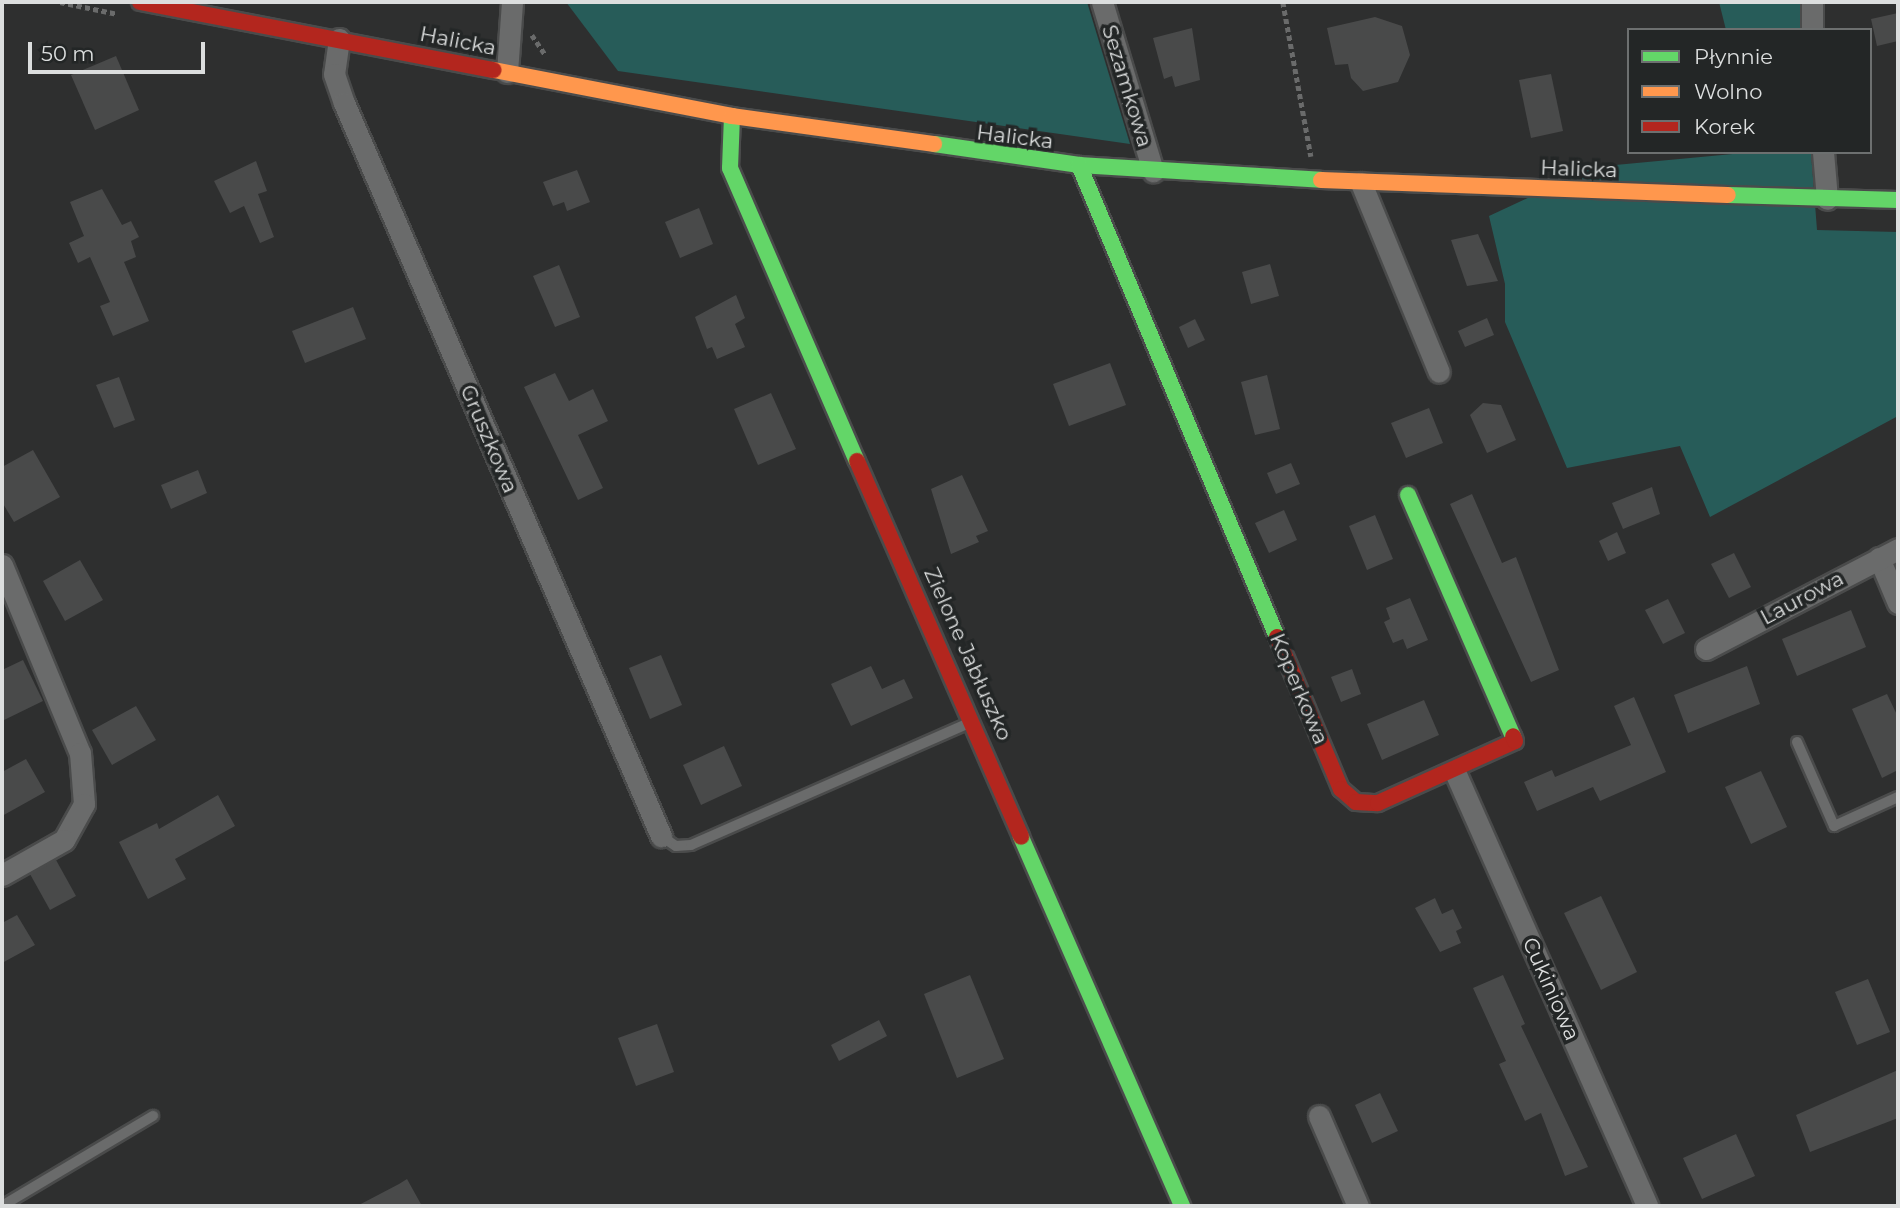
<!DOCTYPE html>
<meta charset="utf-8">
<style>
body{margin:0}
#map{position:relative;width:1900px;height:1208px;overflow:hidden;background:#2e2f2f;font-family:Montserrat,sans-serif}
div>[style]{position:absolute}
.forest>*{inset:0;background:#275c59}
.building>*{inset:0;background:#494a4a}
.path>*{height:4.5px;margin-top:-2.25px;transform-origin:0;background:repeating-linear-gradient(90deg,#6a6b6b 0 5px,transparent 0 8.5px)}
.roads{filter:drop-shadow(2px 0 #4a4b4b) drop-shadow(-2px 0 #4a4b4b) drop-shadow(0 2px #4a4b4b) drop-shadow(0 -2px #4a4b4b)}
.lane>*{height:10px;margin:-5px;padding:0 5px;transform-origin:5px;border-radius:5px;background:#6a6b6b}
.street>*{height:21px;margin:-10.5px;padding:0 10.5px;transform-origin:10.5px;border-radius:10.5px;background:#6a6b6b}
.fast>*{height:16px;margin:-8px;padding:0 8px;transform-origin:8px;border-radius:8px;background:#63d668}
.slow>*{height:16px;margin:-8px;padding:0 8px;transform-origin:8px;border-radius:8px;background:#ff974d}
.jam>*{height:16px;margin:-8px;padding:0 8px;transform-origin:8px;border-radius:8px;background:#b3261e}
span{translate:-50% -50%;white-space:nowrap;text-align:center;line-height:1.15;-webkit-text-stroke:7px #232626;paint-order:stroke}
.street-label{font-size:21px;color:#dcdede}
.frame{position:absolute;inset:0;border:4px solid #dcdede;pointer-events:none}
.legend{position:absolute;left:1627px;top:28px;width:245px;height:126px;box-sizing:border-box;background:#232626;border:2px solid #6d7070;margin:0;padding:9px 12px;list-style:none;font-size:21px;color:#dcdede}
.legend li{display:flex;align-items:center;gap:14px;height:35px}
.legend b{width:35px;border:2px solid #6d7070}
.scale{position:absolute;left:28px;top:42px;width:177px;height:32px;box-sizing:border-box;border:4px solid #dcdede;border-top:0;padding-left:9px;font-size:21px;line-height:24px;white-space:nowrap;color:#dcdede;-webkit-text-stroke:5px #232626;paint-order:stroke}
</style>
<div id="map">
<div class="forest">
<div style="clip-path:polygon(566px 2px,1087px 2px,1130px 144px,618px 71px)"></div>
<div style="clip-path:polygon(1719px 2px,1809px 2px,1800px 6px,1802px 30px,1726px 30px)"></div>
<div style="clip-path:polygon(1754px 152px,1811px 152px,1817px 230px,1898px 232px,1898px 416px,1710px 517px,1680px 446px,1567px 468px,1505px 322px,1505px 284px,1489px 216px,1594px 167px)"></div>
</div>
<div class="building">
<div style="clip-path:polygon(1898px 13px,1898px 41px,1877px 46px,1871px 19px)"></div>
<div style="clip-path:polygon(1375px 17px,1402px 26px,1410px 55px,1398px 82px,1363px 91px,1351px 78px,1348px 64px,1335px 65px,1327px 28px)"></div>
<div style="clip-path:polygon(1192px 28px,1200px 80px,1175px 87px,1172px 76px,1164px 79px,1153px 38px)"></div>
<div style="clip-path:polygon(116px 56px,139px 110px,95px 130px,71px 75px)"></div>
<div style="clip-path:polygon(1551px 74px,1563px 131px,1531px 138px,1519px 80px)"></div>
<div style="clip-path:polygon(256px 161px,267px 191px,258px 194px,274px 237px,260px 243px,244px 206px,230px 213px,214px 181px)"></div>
<div style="clip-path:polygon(577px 170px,590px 202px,567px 211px,564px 202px,553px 206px,543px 182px)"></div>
<div style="clip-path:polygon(102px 189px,122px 225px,131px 221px,139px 237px,131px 241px,136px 257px,124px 262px,149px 321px,113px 336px,100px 306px,110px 302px,90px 257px,78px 263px,69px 243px,84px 236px,70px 202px)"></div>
<div style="clip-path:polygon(699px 208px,713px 244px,680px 258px,665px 222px)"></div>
<div style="clip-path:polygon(1478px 234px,1498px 281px,1467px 286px,1451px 240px)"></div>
<div style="clip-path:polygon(1270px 264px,1279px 296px,1251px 304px,1242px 272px)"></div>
<div style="clip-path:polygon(559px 265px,580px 317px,555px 327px,533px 276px)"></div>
<div style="clip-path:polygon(736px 295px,745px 318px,735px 324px,745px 347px,717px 359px,712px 347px,707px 349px,695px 317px)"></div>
<div style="clip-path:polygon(353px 307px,366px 339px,305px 363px,292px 331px)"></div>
<div style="clip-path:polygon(1487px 318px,1494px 335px,1465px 347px,1458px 331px)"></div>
<div style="clip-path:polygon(1195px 319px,1205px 340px,1188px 348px,1179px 327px)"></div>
<div style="clip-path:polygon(1110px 363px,1126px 405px,1069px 426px,1053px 384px)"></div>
<div style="clip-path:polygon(555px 373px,569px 401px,593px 389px,608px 421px,578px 435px,603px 488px,578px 500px,524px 387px)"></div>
<div style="clip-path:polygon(1267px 375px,1280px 429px,1255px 435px,1241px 382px)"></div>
<div style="clip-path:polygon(119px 377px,135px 420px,114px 428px,96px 385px)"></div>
<div style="clip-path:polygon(771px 393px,796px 449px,758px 465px,734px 409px)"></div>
<div style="clip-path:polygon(1483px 403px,1501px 405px,1516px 440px,1487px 453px,1470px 415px)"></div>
<div style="clip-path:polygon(1429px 408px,1443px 443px,1406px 458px,1391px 423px)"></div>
<div style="clip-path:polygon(33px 450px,60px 497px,14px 522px,2px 502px,2px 467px)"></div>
<div style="clip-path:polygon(1291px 463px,1300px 484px,1276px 494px,1267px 473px)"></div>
<div style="clip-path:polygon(198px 470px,207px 493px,171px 509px,161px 485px)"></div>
<div style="clip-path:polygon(962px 475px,988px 531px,976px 536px,979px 542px,951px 554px,931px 489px)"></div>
<div style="clip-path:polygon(1652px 487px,1660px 514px,1623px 529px,1612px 503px)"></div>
<div style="clip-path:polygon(1472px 494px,1502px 563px,1516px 557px,1559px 670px,1531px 682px,1450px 504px)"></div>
<div style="clip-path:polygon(1284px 510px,1297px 540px,1269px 553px,1255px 523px)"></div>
<div style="clip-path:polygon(1375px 515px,1393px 559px,1367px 570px,1349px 526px)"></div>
<div style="clip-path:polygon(1617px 532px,1626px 553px,1608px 561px,1599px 541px)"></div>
<div style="clip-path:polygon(1734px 553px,1751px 587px,1729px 598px,1711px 564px)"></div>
<div style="clip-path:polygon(80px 560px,103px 600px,65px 621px,43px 581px)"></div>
<div style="clip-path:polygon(1410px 598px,1428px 640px,1407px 649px,1403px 639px,1393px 643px,1384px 622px,1390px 619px,1386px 608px)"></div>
<div style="clip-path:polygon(1668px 599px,1685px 633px,1663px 644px,1645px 610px)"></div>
<div style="clip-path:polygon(1851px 610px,1866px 647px,1797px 676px,1782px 639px)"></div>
<div style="clip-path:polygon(661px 655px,682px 705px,650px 719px,629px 668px)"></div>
<div style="clip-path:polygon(23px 660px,43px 701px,2px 721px,2px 670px)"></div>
<div style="clip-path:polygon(871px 666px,882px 689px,904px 679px,913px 698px,851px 726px,831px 684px)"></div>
<div style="clip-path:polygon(1747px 666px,1760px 704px,1688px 733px,1674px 695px)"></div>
<div style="clip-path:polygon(1352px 669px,1361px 694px,1341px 702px,1331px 677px)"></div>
<div style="clip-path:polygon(1887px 694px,1898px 717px,1898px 770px,1882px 778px,1852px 709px)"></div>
<div style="clip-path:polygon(1634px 697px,1666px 772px,1600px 801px,1593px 787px,1537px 811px,1524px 782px,1552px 770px,1555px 777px,1631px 745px,1614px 706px)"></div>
<div style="clip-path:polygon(1424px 700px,1439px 735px,1382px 760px,1367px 724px)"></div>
<div style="clip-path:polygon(136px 706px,156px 740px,112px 765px,92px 730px)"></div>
<div style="clip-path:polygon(724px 746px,742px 786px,701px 805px,683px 765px)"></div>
<div style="clip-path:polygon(26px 759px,45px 792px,2px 816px,2px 772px)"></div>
<div style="clip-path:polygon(1761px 771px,1787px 827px,1751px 844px,1725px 787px)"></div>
<div style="clip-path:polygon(218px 795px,235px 826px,175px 859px,186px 879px,148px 899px,119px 842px,157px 823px,159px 829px)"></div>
<div style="clip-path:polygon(56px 860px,76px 896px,50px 910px,30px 874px)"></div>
<div style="clip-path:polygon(1601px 896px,1637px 972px,1601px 990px,1564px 913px)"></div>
<div style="clip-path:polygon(1435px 898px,1442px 914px,1453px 909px,1462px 928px,1456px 931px,1461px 943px,1440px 952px,1415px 908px)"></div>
<div style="clip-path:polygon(17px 915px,35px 945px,2px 963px,2px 923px)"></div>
<div style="clip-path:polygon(970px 975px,1004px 1059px,957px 1078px,924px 994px)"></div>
<div style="clip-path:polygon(1503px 975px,1525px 1024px,1521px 1026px,1588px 1167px,1565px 1176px,1541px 1113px,1525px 1121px,1499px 1064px,1506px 1061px,1473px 988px)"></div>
<div style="clip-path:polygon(1868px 979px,1890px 1032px,1857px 1045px,1835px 992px)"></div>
<div style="clip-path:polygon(879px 1020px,887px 1036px,839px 1061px,831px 1045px)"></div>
<div style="clip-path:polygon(657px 1024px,674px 1072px,636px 1086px,618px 1038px)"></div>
<div style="clip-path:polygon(1898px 1070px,1898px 1118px,1810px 1152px,1796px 1115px)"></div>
<div style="clip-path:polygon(1380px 1093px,1398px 1131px,1372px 1143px,1355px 1105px)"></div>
<div style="clip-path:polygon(1736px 1134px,1755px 1176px,1702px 1199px,1683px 1158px)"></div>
<div style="clip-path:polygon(407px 1179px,422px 1206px,357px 1206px,399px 1184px)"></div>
</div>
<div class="path">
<div style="left:60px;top:2px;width:59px;rotate:11.7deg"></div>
<div style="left:1283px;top:2px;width:157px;rotate:79.7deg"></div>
<div style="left:532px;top:35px;width:23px;rotate:56deg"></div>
</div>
<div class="roads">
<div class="lane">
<div style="left:1797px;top:742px;width:92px;rotate:66.2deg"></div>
<div style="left:1834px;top:826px;width:70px;rotate:-24.4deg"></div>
<div style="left:661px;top:836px;width:18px;rotate:34deg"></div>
<div style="left:676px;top:846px;width:15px;rotate:-4deg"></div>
<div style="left:691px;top:845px;width:304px;rotate:-23.7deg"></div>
<div style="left:2px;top:1206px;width:176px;rotate:-30.8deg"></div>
</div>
<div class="street">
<div style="left:1102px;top:2px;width:177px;rotate:73.2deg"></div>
<div style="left:1812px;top:30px;width:28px;rotate:-90deg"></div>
<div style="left:339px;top:39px;width:35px;rotate:98deg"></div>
<div style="left:334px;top:74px;width:31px;rotate:71deg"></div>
<div style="left:344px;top:103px;width:799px;rotate:66.61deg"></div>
<div style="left:507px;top:72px;width:70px;rotate:-85.9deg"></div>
<div style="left:1823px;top:152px;width:47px;rotate:85.1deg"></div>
<div style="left:1361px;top:183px;width:204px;rotate:67.6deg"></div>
<div style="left:1879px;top:558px;width:49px;rotate:67.1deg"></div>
<div style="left:2px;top:565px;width:204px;rotate:67.5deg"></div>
<div style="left:80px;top:753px;width:51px;rotate:85.5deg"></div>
<div style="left:84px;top:804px;width:41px;rotate:119.1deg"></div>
<div style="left:64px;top:840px;width:71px;rotate:150.6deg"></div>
<div style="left:1706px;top:649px;width:216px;rotate:-27.5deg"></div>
<div style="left:1455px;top:772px;width:475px;rotate:66.1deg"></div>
<div style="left:1319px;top:1116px;width:98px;rotate:66.6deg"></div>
</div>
<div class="fast">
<div style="left:732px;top:116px;width:52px;rotate:92.2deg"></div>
<div style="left:730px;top:168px;width:319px;rotate:66.6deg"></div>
<div style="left:934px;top:144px;width:147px;rotate:8.2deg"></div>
<div style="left:1079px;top:165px;width:242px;rotate:3.5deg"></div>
<div style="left:1079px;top:165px;width:512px;rotate:67.24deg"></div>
<div style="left:1728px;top:195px;width:170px;rotate:1.7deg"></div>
<div style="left:1408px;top:495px;width:263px;rotate:66.5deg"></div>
<div style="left:1021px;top:837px;width:403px;rotate:66.4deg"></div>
</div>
<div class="slow">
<div style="left:494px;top:70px;width:242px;rotate:10.9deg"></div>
<div style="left:732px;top:116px;width:204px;rotate:7.9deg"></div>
<div style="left:1321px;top:180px;width:407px;rotate:2.1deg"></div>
</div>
<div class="jam">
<div style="left:140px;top:2px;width:360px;rotate:10.9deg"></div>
<div style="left:857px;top:461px;width:410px;rotate:66.4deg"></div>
<div style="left:1277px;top:637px;width:165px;rotate:67.2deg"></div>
<div style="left:1341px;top:789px;width:20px;rotate:41deg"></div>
<div style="left:1356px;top:802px;width:22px;rotate:3deg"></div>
<div style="left:1378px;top:803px;width:150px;rotate:-24.3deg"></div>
<div style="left:1515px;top:741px;width:5px;rotate:-112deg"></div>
</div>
</div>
<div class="street-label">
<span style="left:458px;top:41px;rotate:11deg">Halicka</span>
<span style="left:1127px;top:86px;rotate:73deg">Sezamkowa</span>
<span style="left:1015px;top:137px;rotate:7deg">Halicka</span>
<span style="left:1579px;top:169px;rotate:2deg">Halicka</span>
<span style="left:489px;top:439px;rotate:67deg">Gruszkowa</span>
<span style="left:1802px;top:598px;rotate:-28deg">Laurowa</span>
<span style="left:968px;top:654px;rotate:66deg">Zielone Jabłuszko</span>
<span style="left:1299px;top:689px;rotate:67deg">Koperkowa</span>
<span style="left:1551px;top:989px;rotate:66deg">Cukiniowa</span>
</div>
<div class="frame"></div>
<ul class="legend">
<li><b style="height:9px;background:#63d668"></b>Płynnie</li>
<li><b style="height:9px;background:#ff974d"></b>Wolno</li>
<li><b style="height:9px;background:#b3261e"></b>Korek</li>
</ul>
<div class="scale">50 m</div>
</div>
